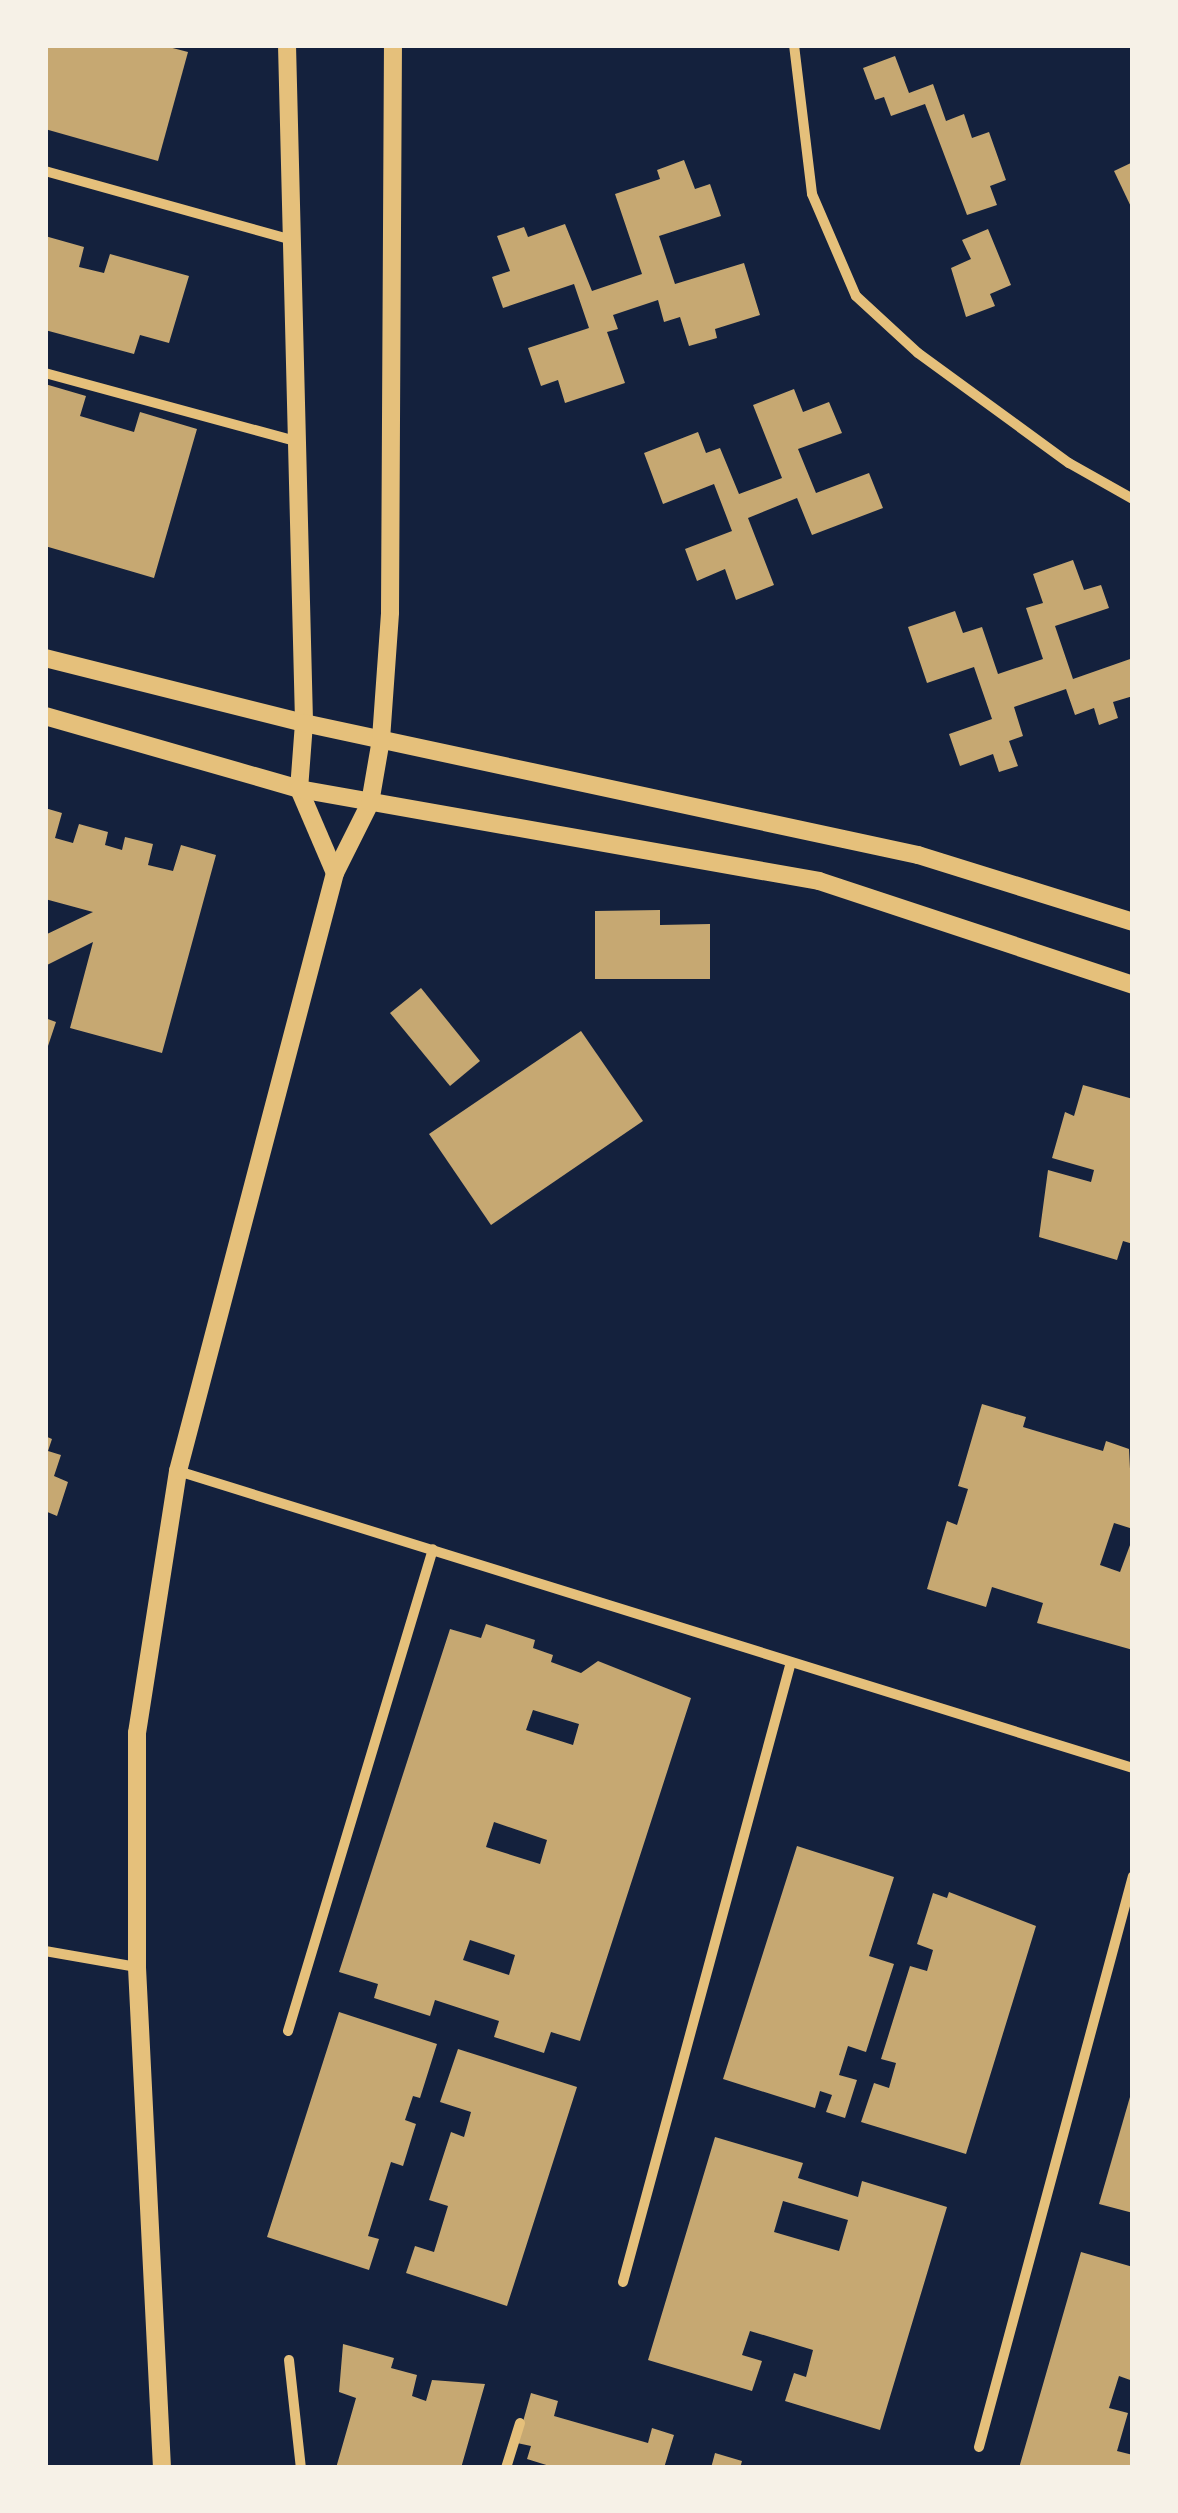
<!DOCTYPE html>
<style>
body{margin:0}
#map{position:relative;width:1178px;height:2513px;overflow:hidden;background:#14213d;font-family:"Nunito Sans",sans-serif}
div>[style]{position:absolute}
.building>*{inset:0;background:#c6a872}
.minor>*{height:10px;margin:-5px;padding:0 5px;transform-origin:5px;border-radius:5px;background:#e5c07b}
.tertiary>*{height:18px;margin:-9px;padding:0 9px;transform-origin:9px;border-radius:9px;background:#e5c07b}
span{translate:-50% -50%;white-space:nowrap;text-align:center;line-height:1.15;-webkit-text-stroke:8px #f6f1e7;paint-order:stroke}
.frame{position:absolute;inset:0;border:48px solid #f6f1e7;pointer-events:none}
</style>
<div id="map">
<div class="building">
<div style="clip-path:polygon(45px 45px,161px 45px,188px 52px,158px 161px,45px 129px)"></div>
<div style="clip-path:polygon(895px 56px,909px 93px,933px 84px,946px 121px,964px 114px,972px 138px,989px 132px,1006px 180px,990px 186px,997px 205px,967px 215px,925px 104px,891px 116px,884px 97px,875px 100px,863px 68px)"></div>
<div style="clip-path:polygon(684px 160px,695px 189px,710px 184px,721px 216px,659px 236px,675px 284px,744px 263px,760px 315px,715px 329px,717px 338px,689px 346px,680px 317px,664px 322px,658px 300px,613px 315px,618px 329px,607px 332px,625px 383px,565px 403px,558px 380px,541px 386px,528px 348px,589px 328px,574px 284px,503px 308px,492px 277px,510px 271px,497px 236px,524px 227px,528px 237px,565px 224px,592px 291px,642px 274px,615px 194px,660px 179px,657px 170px)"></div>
<div style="clip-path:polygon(1133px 162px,1133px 211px,1114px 171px)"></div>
<div style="clip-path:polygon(988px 229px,1011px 285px,990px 294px,995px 306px,966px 317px,951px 268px,971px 259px,962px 240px)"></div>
<div style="clip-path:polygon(45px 236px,84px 247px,79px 267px,104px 273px,110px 254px,189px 276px,169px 343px,140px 335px,134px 354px,45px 330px)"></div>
<div style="clip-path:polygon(45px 384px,86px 396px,80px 416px,134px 432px,140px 412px,197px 429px,154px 578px,45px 546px)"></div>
<div style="clip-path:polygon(794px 389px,803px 412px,829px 402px,842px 433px,798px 449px,816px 493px,869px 473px,883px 508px,812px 535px,797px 498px,748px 518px,774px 585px,736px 600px,725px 569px,697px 581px,685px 549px,732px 531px,714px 484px,663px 504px,644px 453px,698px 432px,706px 453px,720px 448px,739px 494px,782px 478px,753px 405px)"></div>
<div style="clip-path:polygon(1073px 560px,1084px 590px,1101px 585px,1109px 608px,1055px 626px,1073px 679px,1133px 658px,1133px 696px,1113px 702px,1118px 718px,1099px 725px,1094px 708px,1075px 715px,1066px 689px,1014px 707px,1023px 736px,1009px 741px,1018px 766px,999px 772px,993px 754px,960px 766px,949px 734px,992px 719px,974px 667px,927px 683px,908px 627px,955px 611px,963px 633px,982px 627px,998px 674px,1043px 659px,1026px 608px,1043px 603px,1033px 574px)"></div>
<div style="clip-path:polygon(45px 808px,62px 813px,55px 838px,73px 843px,79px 824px,108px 832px,105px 845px,122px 850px,125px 837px,153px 844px,148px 865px,173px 871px,181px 845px,216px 855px,162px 1053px,70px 1028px,93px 942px,45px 966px,45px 935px,93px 912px,45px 899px)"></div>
<div style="clip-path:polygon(660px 910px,660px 925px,710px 924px,710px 979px,595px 979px,595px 911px)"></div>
<div style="clip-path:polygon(421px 988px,480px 1061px,450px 1086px,390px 1013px)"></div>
<div style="clip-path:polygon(45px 1018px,56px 1022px,46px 1052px,45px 1052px)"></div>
<div style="clip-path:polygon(581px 1031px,643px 1121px,491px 1225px,429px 1134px)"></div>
<div style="clip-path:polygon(1083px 1085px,1133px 1099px,1133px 1244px,1123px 1241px,1117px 1260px,1039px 1237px,1048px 1170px,1091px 1182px,1094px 1170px,1052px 1158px,1065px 1112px,1074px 1116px)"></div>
<div style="clip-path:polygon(982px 1404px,1026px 1417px,1023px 1427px,1103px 1451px,1106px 1441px,1129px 1449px,1133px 1529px,1114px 1523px,1100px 1565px,1120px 1572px,1133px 1537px,1133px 1650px,1037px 1623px,1043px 1603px,992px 1587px,986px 1607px,927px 1589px,947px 1521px,957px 1525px,968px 1489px,958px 1486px)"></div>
<div style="clip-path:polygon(45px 1436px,52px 1439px,48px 1451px,61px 1455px,54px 1476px,68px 1482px,57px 1516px,45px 1511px)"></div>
<div style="clip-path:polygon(evenodd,486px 1624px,535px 1640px,533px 1648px,553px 1655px,551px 1662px,581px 1673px,598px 1661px,691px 1698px,580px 2041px,551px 2032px,544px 2053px,494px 2037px,499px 2021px,435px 2000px,430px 2016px,374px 1998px,378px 1984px,339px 1972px,450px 1629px,481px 1638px,486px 1624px,533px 1710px,579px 1724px,573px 1745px,526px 1730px,533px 1710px,486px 1624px,494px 1822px,547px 1840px,540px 1864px,486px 1847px,494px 1822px,486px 1624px,470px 1940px,515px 1955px,509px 1975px,463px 1960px,470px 1940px)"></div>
<div style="clip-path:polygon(797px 1846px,894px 1877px,869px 1956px,894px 1964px,866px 2052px,848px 2046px,839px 2075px,857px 2080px,845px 2118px,826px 2112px,832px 2095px,820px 2091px,815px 2108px,723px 2079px)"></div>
<div style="clip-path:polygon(949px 1892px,1036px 1926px,966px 2154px,861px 2122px,874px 2083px,889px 2088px,896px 2063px,881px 2059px,910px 1966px,927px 1971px,933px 1950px,917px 1944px,933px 1893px,947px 1898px)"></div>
<div style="clip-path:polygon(339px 2012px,437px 2044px,420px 2098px,413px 2096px,405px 2120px,416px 2124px,403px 2166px,391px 2162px,368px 2236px,379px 2239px,369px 2270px,267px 2237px)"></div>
<div style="clip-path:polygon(458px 2049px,577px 2087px,507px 2306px,406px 2273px,415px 2246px,434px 2252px,448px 2206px,429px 2200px,451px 2132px,464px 2137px,471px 2112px,440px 2102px)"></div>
<div style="clip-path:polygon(1132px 2090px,1133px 2090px,1133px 2213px,1099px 2204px)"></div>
<div style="clip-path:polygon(evenodd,715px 2137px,803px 2163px,798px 2178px,858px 2197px,862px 2181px,947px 2207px,880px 2430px,785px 2401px,794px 2373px,806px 2377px,813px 2350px,750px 2331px,742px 2355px,762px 2361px,752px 2391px,648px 2360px,715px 2137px,783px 2201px,848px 2220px,839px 2251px,774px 2232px,783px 2201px)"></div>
<div style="clip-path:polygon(1081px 2252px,1133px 2267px,1133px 2381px,1119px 2376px,1109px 2408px,1128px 2413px,1117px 2451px,1133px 2455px,1133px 2468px,1019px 2468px)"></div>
<div style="clip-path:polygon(343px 2344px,394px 2358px,391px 2368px,417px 2375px,412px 2396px,426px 2401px,432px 2380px,485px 2384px,461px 2468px,336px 2468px,356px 2398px,339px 2392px)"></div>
<div style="clip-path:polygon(531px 2393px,558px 2401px,554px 2416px,648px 2443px,652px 2428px,674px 2435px,664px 2468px,556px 2468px,527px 2459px,531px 2446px,517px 2443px)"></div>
<div style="clip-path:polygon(715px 2453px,742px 2461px,740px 2468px,711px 2468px)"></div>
</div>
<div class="minor">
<div style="left:794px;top:45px;width:150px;rotate:83.1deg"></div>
<div style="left:812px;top:194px;width:111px;rotate:66.7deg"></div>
<div style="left:856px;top:296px;width:84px;rotate:42.6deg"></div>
<div style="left:918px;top:353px;width:187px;rotate:36.1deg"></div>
<div style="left:1069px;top:463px;width:73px;rotate:29.4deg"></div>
<div style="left:45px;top:171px;width:253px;rotate:15.6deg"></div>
<div style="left:45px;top:373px;width:260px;rotate:15.2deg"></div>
<div style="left:178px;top:1471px;width:1000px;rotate:17.28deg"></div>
<div style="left:45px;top:1951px;width:93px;rotate:9.9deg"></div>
<div style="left:288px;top:2031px;width:503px;rotate:-73.26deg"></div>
<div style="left:623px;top:2282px;width:642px;rotate:-74.84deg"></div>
<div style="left:289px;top:2360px;width:109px;rotate:83.7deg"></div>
<div style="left:979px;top:2447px;width:591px;rotate:-74.91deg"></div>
<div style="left:506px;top:2468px;width:47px;rotate:-72.7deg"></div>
</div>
<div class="tertiary">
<div style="left:287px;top:45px;width:678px;rotate:88.56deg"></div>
<div style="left:304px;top:723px;width:66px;rotate:94.3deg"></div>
<div style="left:299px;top:789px;width:91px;rotate:66.8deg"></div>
<div style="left:45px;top:658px;width:267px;rotate:14.1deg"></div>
<div style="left:304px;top:723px;width:628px;rotate:12.13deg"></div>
<div style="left:918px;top:855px;width:225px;rotate:17.3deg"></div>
<div style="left:45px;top:716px;width:264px;rotate:16deg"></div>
<div style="left:299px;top:789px;width:528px;rotate:10.03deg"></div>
<div style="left:819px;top:881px;width:331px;rotate:18.3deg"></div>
<div style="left:162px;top:2468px;width:502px;rotate:-92.86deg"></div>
<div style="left:137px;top:1967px;width:234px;rotate:-90deg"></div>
<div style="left:137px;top:1733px;width:265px;rotate:-81.1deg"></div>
<div style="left:178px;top:1471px;width:618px;rotate:-75.29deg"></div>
<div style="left:335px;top:873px;width:78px;rotate:-63.4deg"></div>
<div style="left:370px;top:803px;width:65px;rotate:-80.2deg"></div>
<div style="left:381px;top:739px;width:127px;rotate:-85.9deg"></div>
<div style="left:390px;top:612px;width:567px;rotate:-89.7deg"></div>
</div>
<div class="frame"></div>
</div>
